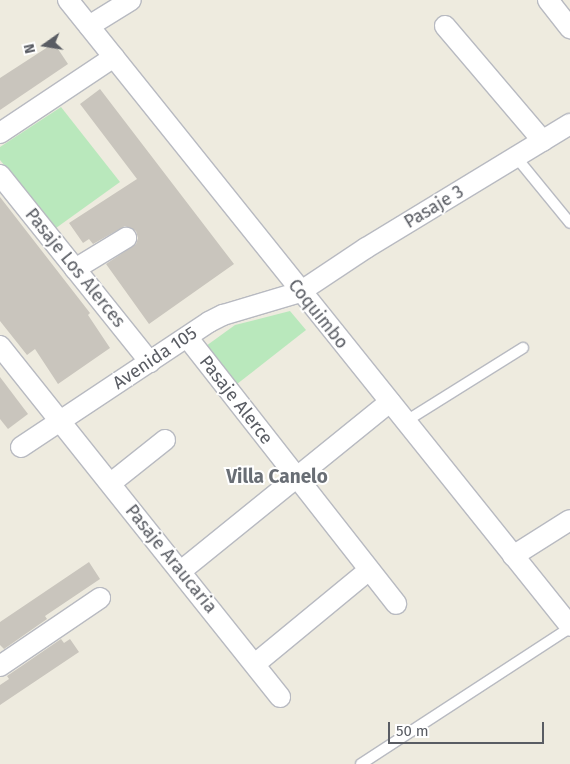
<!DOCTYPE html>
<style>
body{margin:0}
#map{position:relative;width:570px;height:764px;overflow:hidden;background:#eeebdf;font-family:"Fira Sans",sans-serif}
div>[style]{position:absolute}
.green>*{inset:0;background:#b9e8bc}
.building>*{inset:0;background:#c9c5bd}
.roads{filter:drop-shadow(1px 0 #b8bac1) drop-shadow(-1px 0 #b8bac1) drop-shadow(0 1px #b8bac1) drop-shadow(0 -1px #b8bac1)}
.service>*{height:10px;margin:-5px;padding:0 5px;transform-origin:5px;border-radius:5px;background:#fff}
.minor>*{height:20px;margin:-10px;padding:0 10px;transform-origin:10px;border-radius:10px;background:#fff}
span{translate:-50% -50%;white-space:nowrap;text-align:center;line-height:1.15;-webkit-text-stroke:4px #fff;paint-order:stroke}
.street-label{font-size:18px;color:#595c63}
.neighbourhood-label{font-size:19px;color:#696e75;font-weight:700}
.north{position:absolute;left:20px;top:20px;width:50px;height:50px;-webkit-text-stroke:4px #fff;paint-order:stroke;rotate:257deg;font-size:14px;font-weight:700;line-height:20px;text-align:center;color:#595c63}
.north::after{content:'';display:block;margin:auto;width:18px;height:22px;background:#595c63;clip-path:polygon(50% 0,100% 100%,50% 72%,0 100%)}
.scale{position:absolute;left:388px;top:722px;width:156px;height:22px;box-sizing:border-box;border:2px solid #595c63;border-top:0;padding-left:6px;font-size:15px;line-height:18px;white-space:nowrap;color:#595c63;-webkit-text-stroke:4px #fff;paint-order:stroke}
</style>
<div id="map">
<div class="green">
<div style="clip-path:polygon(61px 107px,120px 182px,56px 228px,0 160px,0 147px)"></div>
<div style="clip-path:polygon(290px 311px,306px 330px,237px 384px,206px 346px,235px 325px)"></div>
</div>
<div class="building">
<div style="clip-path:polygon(54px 43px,68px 64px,0 110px,0 78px)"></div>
<div style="clip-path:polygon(100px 89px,234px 264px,149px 324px,106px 264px,136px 244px,138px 238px,136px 231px,125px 226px,93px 244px,89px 239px,83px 243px,69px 223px,137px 179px,80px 104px)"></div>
<div style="clip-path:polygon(0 197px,90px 313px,88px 315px,110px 348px,58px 384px,35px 349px,27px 355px,0 321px)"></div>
<div style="clip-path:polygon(0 377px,28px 414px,8px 429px,0 419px)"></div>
<div style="clip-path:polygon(89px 562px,100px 579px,45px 616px,47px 619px,4px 649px,0 645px,0 622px)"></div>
<div style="clip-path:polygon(61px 639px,64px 643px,70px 639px,79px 652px,0 705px,0 685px,9px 679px,7px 676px)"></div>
</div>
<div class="roads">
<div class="service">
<div style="left:516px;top:157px;width:85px;rotate:50.7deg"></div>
<div style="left:406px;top:421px;width:138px;rotate:-32deg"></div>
<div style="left:361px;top:764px;width:249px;rotate:-33.1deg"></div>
</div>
<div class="minor">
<div style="left:68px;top:0;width:802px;rotate:51.27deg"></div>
<div style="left:548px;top:0;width:36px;rotate:52deg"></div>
<div style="left:89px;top:26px;width:49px;rotate:-31.8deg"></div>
<div style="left:445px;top:26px;width:151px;rotate:49.6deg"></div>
<div style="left:0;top:133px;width:137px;rotate:-33.7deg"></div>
<div style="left:0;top:175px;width:240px;rotate:51.3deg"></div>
<div style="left:75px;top:269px;width:60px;rotate:-31.3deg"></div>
<div style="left:187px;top:337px;width:339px;rotate:51.9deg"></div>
<div style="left:0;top:346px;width:449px;rotate:51.4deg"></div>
<div style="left:21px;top:447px;width:226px;rotate:-33.6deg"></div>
<div style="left:209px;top:322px;width:16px;rotate:-27deg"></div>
<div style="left:223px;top:315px;width:80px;rotate:-16.6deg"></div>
<div style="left:300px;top:292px;width:79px;rotate:-33.7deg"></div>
<div style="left:366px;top:248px;width:239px;rotate:-31.3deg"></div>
<div style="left:111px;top:483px;width:69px;rotate:-38.5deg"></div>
<div style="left:513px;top:556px;width:67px;rotate:-32.3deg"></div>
<div style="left:181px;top:571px;width:269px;rotate:-39deg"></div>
<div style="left:255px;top:664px;width:148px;rotate:-39.5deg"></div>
<div style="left:0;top:666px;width:121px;rotate:-34.2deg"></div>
</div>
</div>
<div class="street-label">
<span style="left:434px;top:207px;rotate:-31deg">Pasaje 3</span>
<span style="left:75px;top:268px;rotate:51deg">Pasaje Los Alerces</span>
<span style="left:318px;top:314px;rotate:51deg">Coquimbo</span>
<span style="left:155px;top:358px;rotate:-34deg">Avenida 105</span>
<span style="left:236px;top:400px;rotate:52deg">Pasaje Alerce</span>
<span style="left:171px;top:559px;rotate:51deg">Pasaje Araucaria</span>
</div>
<div class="neighbourhood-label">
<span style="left:277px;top:477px">Villa Canelo</span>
</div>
<div class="north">N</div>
<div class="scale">50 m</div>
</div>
